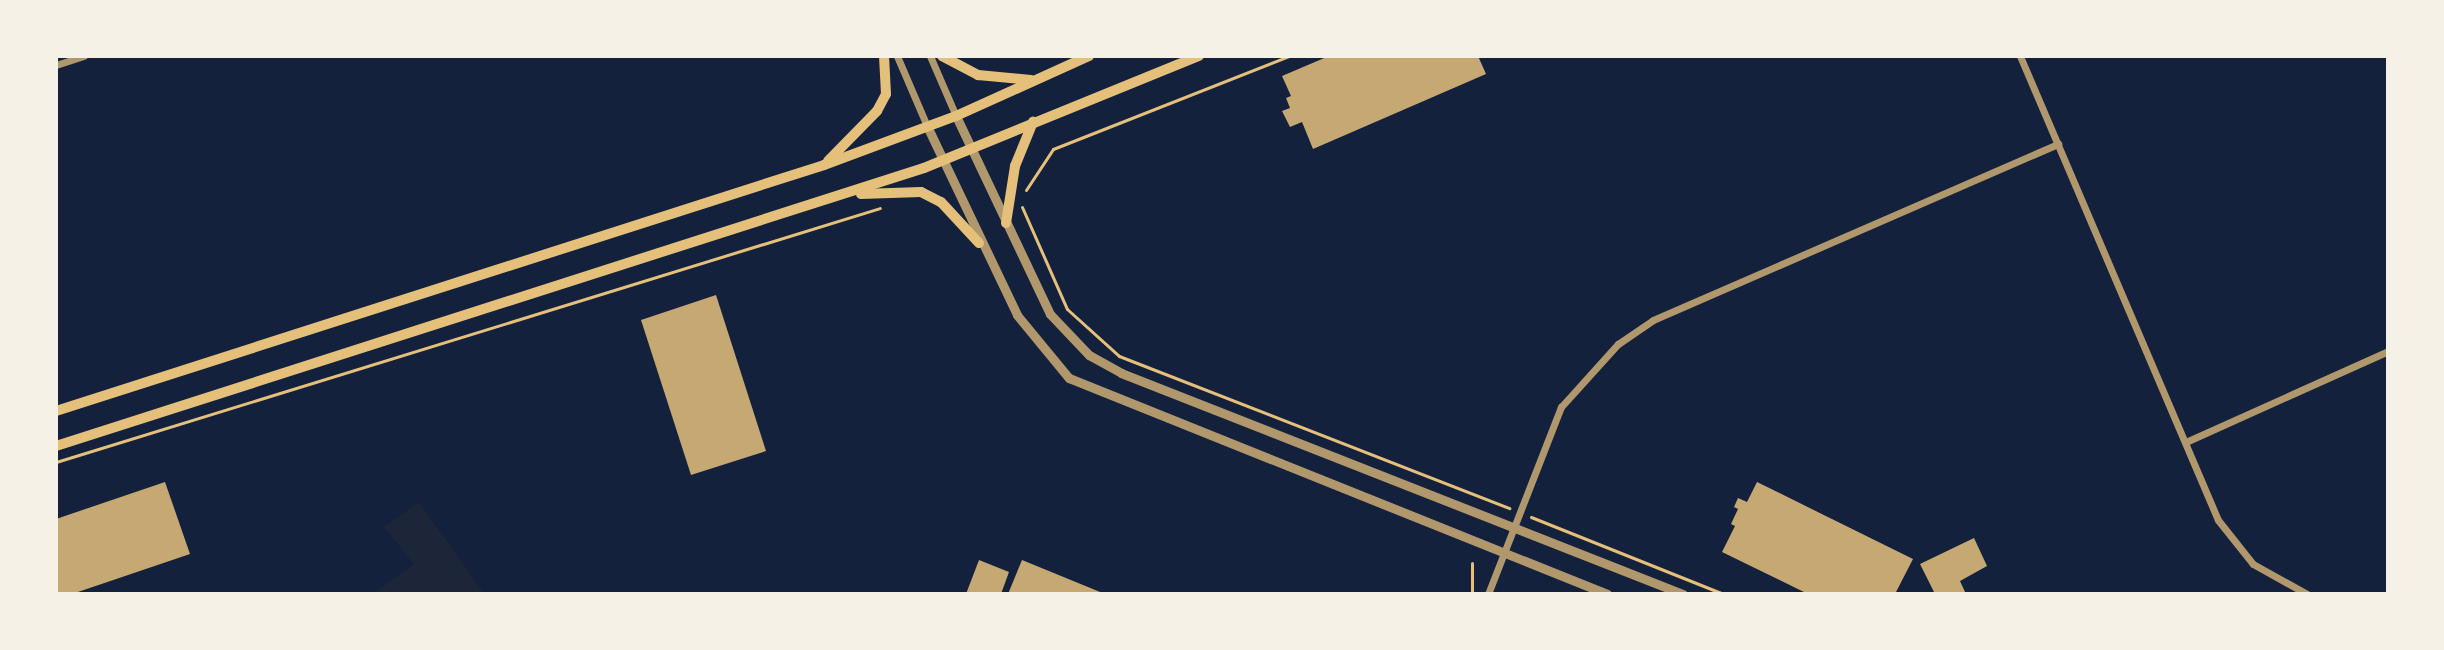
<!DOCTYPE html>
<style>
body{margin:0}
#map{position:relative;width:2444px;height:650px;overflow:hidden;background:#14213d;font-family:Figtree,sans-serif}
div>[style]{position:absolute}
.green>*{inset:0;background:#1d2539}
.building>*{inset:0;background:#c6a872}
.path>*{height:3px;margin:-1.5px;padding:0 1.5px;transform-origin:1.5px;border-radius:1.5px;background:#e5c07b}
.minor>*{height:7px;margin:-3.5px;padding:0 3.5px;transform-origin:3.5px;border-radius:3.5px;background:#b1986c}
.tertiary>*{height:9px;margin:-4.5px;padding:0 4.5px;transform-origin:4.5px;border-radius:4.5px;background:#b1986c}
.secondary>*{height:10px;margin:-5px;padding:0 5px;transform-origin:5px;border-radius:5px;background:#e5c07b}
span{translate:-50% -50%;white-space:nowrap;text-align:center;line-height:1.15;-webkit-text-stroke:8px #f6f1e7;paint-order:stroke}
.frame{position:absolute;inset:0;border:58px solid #f6f1e7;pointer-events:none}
</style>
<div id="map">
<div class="green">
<div style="clip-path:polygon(419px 502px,484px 594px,373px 594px,414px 564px,384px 527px)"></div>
</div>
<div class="building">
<div style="clip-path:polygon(1329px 56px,1478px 56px,1486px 74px,1313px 149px,1302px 122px,1290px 127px,1282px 111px,1290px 108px,1286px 98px,1291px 96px,1282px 76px)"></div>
<div style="clip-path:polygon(716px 295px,766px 451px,691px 475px,641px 320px)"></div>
<div style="clip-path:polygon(165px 482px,190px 554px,72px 594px,56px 594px,56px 519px)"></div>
<div style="clip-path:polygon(1757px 482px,1913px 559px,1895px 594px,1808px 594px,1722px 552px,1735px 526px,1731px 524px,1738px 509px,1734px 507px,1738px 498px,1747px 502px)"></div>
<div style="clip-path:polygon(1974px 538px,1987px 566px,1960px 581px,1966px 594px,1935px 594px,1920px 564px)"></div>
<div style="clip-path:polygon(979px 560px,1009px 572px,1001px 594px,966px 594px)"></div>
<div style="clip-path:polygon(1022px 560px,1105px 594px,1008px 594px)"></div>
</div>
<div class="path">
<div style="left:1026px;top:190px;width:49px;rotate:-56.6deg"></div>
<div style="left:1053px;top:149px;width:254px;rotate:-21.5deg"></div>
<div style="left:1022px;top:207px;width:111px;rotate:66.2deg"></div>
<div style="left:1067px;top:309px;width:70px;rotate:42.1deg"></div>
<div style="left:1119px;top:356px;width:419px;rotate:21.3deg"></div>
<div style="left:56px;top:462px;width:862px;rotate:-17.13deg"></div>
<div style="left:1531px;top:517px;width:208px;rotate:21.8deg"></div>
<div style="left:1472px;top:563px;width:31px;rotate:90deg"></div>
</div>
<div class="minor">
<div style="left:897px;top:56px;width:76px;rotate:66.8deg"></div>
<div style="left:930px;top:56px;width:65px;rotate:66.6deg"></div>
<div style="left:2020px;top:56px;width:504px;rotate:66.89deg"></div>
<div style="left:2218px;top:520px;width:56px;rotate:51.5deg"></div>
<div style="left:2253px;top:564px;width:62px;rotate:29.1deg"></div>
<div style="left:56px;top:65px;width:29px;rotate:-18deg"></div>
<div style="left:2188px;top:441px;width:219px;rotate:-24.2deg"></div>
<div style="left:1488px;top:594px;width:201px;rotate:-68.7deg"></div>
<div style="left:1561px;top:407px;width:85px;rotate:-47.9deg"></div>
<div style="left:1618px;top:344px;width:42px;rotate:-34.4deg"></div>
<div style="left:1653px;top:320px;width:442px;rotate:-23.5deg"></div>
</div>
<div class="tertiary">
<div style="left:956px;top:116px;width:219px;rotate:64.6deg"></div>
<div style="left:1050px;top:314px;width:57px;rotate:46.4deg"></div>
<div style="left:1089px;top:355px;width:37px;rotate:29deg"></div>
<div style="left:1121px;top:373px;width:604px;rotate:21.47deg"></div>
<div style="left:927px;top:126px;width:209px;rotate:64.5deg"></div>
<div style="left:1017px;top:315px;width:82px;rotate:50.5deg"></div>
<div style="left:1069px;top:378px;width:580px;rotate:21.87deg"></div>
</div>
<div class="secondary">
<div style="left:942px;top:56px;width:41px;rotate:27.8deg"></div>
<div style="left:978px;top:75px;width:53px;rotate:5.4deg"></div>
<div style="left:828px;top:161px;width:70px;rotate:-45.6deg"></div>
<div style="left:877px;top:111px;width:19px;rotate:-62deg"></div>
<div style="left:886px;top:94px;width:38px;rotate:-93deg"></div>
<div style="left:861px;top:194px;width:60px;rotate:-1.9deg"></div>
<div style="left:921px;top:192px;width:22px;rotate:27deg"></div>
<div style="left:941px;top:202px;width:56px;rotate:47.2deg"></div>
<div style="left:1006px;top:223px;width:58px;rotate:-81deg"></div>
<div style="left:1015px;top:166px;width:48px;rotate:-67.8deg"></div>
<div style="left:56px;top:411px;width:806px;rotate:-17.76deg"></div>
<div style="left:824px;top:165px;width:141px;rotate:-20.4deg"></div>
<div style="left:956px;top:116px;width:146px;rotate:-24.3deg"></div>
<div style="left:56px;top:446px;width:911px;rotate:-17.76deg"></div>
<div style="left:924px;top:168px;width:297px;rotate:-22.2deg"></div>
</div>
<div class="frame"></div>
</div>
